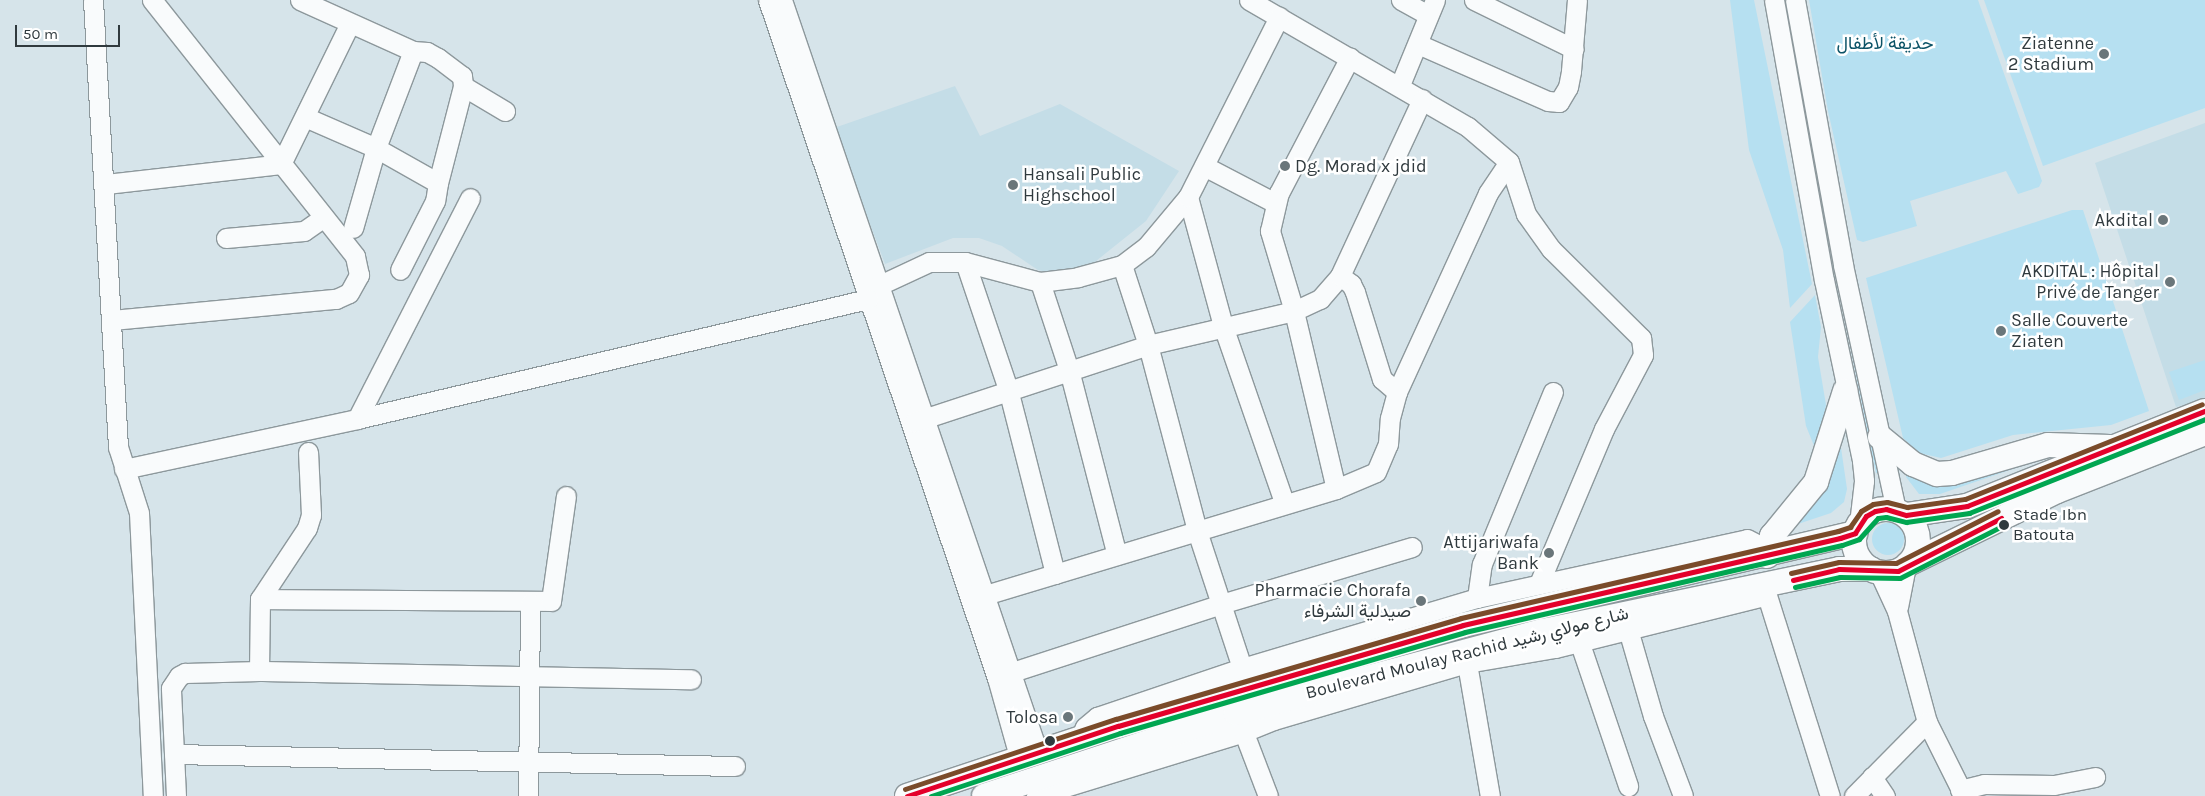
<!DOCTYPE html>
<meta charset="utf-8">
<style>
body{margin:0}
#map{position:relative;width:2205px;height:796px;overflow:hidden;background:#d6e4ea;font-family:Karla,Vazirmatn,sans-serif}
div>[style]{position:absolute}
.built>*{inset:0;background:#c4dde7}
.green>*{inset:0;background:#b6e0f1}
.round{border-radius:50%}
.roads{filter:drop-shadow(1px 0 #8d989c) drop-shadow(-1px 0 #8d989c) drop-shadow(0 1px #8d989c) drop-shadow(0 -1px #8d989c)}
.minor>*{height:19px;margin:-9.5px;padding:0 9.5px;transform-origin:9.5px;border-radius:9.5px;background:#f9fbfc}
.major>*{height:24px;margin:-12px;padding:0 12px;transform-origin:12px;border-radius:12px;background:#f9fbfc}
.major>.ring{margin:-12px;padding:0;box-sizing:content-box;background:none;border:24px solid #f9fbfc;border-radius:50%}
.bus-1>*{height:5px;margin:-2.5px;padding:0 2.5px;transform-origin:2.5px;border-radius:2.5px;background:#e4002b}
.bus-2>*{height:5px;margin:-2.5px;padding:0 2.5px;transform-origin:2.5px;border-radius:2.5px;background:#00a651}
.bus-3>*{height:5px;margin:-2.5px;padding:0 2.5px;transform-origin:2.5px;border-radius:2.5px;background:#7a4b2a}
.dots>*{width:14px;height:14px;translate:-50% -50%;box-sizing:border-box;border:2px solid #fff;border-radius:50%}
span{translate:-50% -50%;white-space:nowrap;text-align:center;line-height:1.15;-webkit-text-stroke:5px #fff;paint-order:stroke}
.bus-label{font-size:17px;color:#303a3e}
.left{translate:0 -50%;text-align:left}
.park-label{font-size:18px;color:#0c5367}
.poi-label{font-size:18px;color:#303a3e}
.right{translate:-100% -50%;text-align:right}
.street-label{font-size:18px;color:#303a3e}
.scale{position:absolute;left:15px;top:25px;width:105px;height:22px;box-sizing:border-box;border:2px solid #303a3e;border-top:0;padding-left:6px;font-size:15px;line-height:18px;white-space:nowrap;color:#303a3e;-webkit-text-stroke:4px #fff;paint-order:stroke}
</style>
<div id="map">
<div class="built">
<div style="clip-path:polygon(955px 86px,980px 136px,1060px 104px,1179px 171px,1146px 221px,1091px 265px,1052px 273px,1038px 270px,1002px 246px,979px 238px,953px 238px,885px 264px,834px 128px)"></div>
<div style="clip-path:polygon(2205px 123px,2205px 400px,2176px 407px,2095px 163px)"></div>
</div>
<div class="green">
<div style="clip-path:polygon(1730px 0,1754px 0,1812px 284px,1790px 308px,1783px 250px,1749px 150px)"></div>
<div style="clip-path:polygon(1809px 0,1978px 0,2042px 181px,2039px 187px,2018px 194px,2006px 171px,1910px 201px,1917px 226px,1863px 242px,1857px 240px,1828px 111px)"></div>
<div style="clip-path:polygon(1984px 0,2205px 0,2205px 108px,2043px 166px)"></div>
<div style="clip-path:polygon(2072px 210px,2083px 210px,2149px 411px,2111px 425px,2013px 435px,1941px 458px,1919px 453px,1903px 438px,1866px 278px)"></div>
<div style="clip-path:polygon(1839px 292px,1879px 472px,1876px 473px)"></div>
<div style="clip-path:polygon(1815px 295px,1821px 327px,1818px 357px,1826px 405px,1817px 453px,1806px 426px,1790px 322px)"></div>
<div style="clip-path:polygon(2205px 360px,2205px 390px,2179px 400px,2169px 372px)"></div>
<div style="clip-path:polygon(1840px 441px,1847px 489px,1844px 502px,1831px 513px,1786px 528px)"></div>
<div style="clip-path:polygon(2048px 457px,1940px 494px,1919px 494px,1906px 477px,1907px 474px)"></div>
<div class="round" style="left:1872px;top:523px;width:32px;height:32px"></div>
</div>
<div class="roads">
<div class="minor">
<div style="left:93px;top:0;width:448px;rotate:86.8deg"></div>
<div style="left:118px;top:447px;width:69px;rotate:72.3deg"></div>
<div style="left:139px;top:513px;width:283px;rotate:87.2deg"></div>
<div style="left:300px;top:0;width:124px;rotate:24.3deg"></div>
<div style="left:413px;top:51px;width:104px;rotate:110.9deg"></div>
<div style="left:376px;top:148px;width:83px;rotate:106deg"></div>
<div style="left:768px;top:0;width:716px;rotate:71.34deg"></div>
<div style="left:997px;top:678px;width:85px;rotate:74.3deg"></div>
<div style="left:782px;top:0;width:795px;rotate:71.22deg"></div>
<div style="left:1249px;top:0;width:253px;rotate:30.1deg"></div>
<div style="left:1468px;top:127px;width:54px;rotate:40.5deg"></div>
<div style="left:1509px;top:162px;width:55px;rotate:71.9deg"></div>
<div style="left:1526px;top:214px;width:43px;rotate:54.5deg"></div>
<div style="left:1551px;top:249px;width:127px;rotate:44.7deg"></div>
<div style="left:1641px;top:338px;width:17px;rotate:83deg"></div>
<div style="left:1643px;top:355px;width:84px;rotate:117.8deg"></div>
<div style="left:1604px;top:429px;width:168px;rotate:112.8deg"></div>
<div style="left:1401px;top:0;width:31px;rotate:29deg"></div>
<div style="left:1474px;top:0;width:111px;rotate:26.1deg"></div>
<div style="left:1774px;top:0;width:284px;rotate:79.9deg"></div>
<div style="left:1824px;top:280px;width:185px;rotate:78.1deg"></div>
<div style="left:1862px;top:461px;width:20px;rotate:84deg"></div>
<div style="left:1864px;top:481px;width:43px;rotate:96.6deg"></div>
<div style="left:1795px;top:0;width:269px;rotate:79.7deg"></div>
<div style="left:1843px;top:265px;width:251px;rotate:77.8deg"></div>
<div style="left:1418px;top:44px;width:142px;rotate:23.7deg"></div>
<div style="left:1548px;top:101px;width:11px;rotate:5deg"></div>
<div style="left:1559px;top:102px;width:17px;rotate:-59deg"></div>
<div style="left:1568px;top:87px;width:16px;rotate:-79deg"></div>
<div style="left:1571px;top:71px;width:71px;rotate:-85.2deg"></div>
<div style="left:413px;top:51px;width:14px;rotate:4deg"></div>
<div style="left:427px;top:52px;width:13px;rotate:29deg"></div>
<div style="left:438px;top:58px;width:30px;rotate:37deg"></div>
<div style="left:462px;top:76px;width:10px;rotate:84deg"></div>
<div style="left:463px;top:86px;width:49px;rotate:30.8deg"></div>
<div style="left:1400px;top:85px;width:92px;rotate:-67.6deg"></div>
<div style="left:305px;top:117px;width:77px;rotate:23.6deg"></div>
<div style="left:376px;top:148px;width:71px;rotate:29.4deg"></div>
<div style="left:438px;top:183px;width:18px;rotate:99deg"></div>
<div style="left:435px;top:201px;width:77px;rotate:116.9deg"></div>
<div style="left:1204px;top:166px;width:80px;rotate:27.5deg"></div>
<div style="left:438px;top:183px;width:100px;rotate:-75.5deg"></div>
<div style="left:106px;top:184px;width:176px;rotate:-6.5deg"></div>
<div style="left:281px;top:164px;width:155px;rotate:-63.9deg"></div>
<div style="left:1188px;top:197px;width:134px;rotate:74.8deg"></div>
<div style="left:1223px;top:326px;width:186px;rotate:70.9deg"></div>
<div style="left:226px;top:238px;width:78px;rotate:-5.1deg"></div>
<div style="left:304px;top:231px;width:24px;rotate:-35deg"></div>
<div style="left:965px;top:262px;width:134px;rotate:71.3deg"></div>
<div style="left:1008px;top:389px;width:191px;rotate:75.7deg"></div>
<div style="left:1122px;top:265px;width:84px;rotate:72deg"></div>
<div style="left:1148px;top:345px;width:192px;rotate:75.2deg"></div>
<div style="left:1197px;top:531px;width:144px;rotate:71.8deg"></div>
<div style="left:1340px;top:276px;width:14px;rotate:36deg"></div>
<div style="left:1351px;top:284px;width:9px;rotate:63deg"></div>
<div style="left:1355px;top:292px;width:91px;rotate:72.8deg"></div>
<div style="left:1382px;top:379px;width:20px;rotate:41deg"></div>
<div style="left:1040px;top:282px;width:93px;rotate:71.8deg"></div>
<div style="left:1069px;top:370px;width:191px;rotate:75.5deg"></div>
<div style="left:869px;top:290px;width:66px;rotate:-25deg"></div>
<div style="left:929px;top:262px;width:36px"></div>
<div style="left:965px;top:262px;width:78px;rotate:14.9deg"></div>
<div style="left:1040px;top:282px;width:38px;rotate:-7deg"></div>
<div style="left:1078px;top:277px;width:46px;rotate:-15.3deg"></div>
<div style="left:1122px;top:265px;width:30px;rotate:-37deg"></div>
<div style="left:1146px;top:247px;width:65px;rotate:-50deg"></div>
<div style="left:1188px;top:197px;width:202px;rotate:-63.2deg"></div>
<div style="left:112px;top:320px;width:225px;rotate:-5.4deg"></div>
<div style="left:336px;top:299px;width:14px;rotate:-25deg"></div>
<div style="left:349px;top:293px;width:21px;rotate:-61deg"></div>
<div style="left:359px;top:275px;width:19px;rotate:-102deg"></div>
<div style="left:355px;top:256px;width:327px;rotate:-128.4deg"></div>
<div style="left:357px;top:419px;width:248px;rotate:-62.9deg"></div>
<div style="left:914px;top:422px;width:246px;rotate:-18.2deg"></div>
<div style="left:1148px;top:345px;width:150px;rotate:-13.1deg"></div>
<div style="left:1294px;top:311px;width:29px;rotate:-25deg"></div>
<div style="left:1320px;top:299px;width:30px;rotate:-49deg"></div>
<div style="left:1340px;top:276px;width:195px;rotate:-65.1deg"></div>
<div style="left:124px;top:469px;width:238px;rotate:-12.1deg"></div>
<div style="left:357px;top:419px;width:525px;rotate:-13.22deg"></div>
<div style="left:1336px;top:489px;width:183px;rotate:-103.3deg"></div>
<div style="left:1294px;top:311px;width:84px;rotate:-106.7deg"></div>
<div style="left:1270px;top:231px;width:39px;rotate:-77deg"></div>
<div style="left:1279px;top:193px;width:153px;rotate:-62.4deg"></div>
<div style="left:1879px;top:572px;width:43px;rotate:65.2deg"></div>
<div style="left:1897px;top:611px;width:115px;rotate:74.9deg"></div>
<div style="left:1927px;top:722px;width:83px;rotate:63.4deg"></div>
<div style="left:1764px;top:586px;width:220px;rotate:72.6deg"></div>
<div style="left:1477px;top:598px;width:34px;rotate:-82deg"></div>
<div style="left:1482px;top:564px;width:186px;rotate:-67.6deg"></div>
<div style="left:260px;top:599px;width:291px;rotate:0.4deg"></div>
<div style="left:551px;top:601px;width:106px;rotate:-81.9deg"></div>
<div style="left:972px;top:599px;width:380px;rotate:-16.8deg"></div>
<div style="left:1336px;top:489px;width:43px;rotate:-23deg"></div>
<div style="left:1376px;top:472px;width:30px;rotate:-67deg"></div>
<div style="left:1388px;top:444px;width:26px;rotate:-86deg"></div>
<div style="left:1390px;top:418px;width:27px;rotate:-75deg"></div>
<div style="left:1397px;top:392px;width:219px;rotate:-65.4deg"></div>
<div style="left:1488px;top:193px;width:37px;rotate:-56deg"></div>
<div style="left:1898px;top:607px;width:42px;rotate:-79deg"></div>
<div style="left:1625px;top:619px;width:101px;rotate:73.9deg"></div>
<div style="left:1653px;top:716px;width:85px;rotate:69.4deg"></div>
<div style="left:1575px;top:629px;width:166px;rotate:71.3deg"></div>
<div style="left:1465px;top:652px;width:146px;rotate:80.2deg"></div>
<div style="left:259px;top:671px;width:72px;rotate:-89.2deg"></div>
<div style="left:260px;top:599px;width:85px;rotate:-56.5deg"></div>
<div style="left:307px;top:528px;width:14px;rotate:-73deg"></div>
<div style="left:311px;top:515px;width:63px;rotate:-92.7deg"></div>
<div style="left:1000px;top:676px;width:232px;rotate:-18deg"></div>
<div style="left:1221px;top:604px;width:199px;rotate:-16.6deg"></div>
<div style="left:1239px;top:720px;width:81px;rotate:69.1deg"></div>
<div style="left:1079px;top:740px;width:14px;rotate:-65deg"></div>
<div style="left:1085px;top:727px;width:16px;rotate:-40deg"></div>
<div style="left:1097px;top:717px;width:153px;rotate:-18.7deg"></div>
<div style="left:1242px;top:668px;width:245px;rotate:-16.6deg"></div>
<div style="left:1477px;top:598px;width:276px;rotate:-12.3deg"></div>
<div style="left:1747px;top:539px;width:13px;rotate:27deg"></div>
<div style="left:1759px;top:545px;width:12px;rotate:66deg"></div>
<div style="left:174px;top:754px;width:561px;rotate:1.23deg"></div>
<div style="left:1872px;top:777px;width:23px;rotate:56deg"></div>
<div style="left:1960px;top:790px;width:25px;rotate:-14deg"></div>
<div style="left:1984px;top:784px;width:70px;rotate:0.8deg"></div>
<div style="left:2054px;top:785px;width:42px;rotate:-11deg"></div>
<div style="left:176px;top:796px;width:108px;rotate:-92.7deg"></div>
<div style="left:171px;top:688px;width:14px;rotate:-56deg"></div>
<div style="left:179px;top:676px;width:7px;rotate:-27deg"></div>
<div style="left:185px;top:673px;width:74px;rotate:-1.5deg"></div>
<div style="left:259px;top:671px;width:432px;rotate:1.1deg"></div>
<div style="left:528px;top:796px;width:193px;rotate:-89.4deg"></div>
<div style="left:1036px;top:796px;width:218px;rotate:-17.1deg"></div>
<div style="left:1244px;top:732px;width:32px;rotate:-22deg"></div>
<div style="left:1274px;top:720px;width:201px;rotate:-16.5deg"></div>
<div style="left:1467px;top:663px;width:89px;rotate:-9.7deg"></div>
<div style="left:1555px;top:648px;width:210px;rotate:-14deg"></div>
<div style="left:1854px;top:796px;width:104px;rotate:-45.4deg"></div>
</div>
<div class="major">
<div style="left:1880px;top:437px;width:43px;rotate:39.3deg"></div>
<div style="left:1913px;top:464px;width:26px;rotate:23deg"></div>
<div style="left:1937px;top:474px;width:15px;rotate:-4deg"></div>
<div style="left:1952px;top:473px;width:100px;rotate:-16.3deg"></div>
<div style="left:2048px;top:445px;width:62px;rotate:1.8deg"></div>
<div class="ring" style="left:1854px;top:509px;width:40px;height:40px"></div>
<div style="left:1906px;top:515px;width:62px;rotate:-8.4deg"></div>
<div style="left:1967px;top:506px;width:256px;rotate:-21.8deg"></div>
<div style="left:1767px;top:556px;width:21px;rotate:-76deg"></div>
<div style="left:1772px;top:536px;width:70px;rotate:-50.8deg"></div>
<div style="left:1816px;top:482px;width:96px;rotate:-72.3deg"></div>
<div style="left:1908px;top:564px;width:166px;rotate:-26.1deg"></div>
<div style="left:2057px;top:491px;width:159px;rotate:-21.4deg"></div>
<div style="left:907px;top:796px;width:222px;rotate:-18.4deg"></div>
<div style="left:1118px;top:726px;width:359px;rotate:-16.3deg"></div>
<div style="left:1463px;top:625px;width:403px;rotate:-13.2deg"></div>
<div style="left:984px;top:796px;width:265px;rotate:-18.2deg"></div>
<div style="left:1236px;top:713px;width:318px;rotate:-15deg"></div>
<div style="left:1543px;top:631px;width:302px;rotate:-11.8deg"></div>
<div style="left:1839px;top:569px;width:32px"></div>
</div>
</div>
<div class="bus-1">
<div style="left:1793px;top:580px;width:47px;rotate:-13.4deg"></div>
<div style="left:1839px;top:569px;width:59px;rotate:1.9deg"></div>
<div style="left:1898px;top:571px;width:116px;rotate:-27.2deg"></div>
<div style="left:907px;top:796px;width:222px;rotate:-18.4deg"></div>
<div style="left:1118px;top:726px;width:359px;rotate:-16.3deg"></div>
<div style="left:1463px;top:625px;width:387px;rotate:-13deg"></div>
<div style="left:1840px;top:538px;width:16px;rotate:-18deg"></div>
<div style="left:1855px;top:533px;width:20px;rotate:-57deg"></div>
<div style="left:1866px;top:516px;width:10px;rotate:-29deg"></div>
<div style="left:1875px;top:511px;width:11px;rotate:-10deg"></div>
<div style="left:1886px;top:509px;width:21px;rotate:17deg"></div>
<div style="left:1906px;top:515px;width:62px;rotate:-8.4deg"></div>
<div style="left:1967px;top:506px;width:256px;rotate:-21.8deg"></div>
</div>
<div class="bus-2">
<div style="left:1795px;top:587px;width:46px;rotate:-12.5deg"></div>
<div style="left:1840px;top:577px;width:60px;rotate:1deg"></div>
<div style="left:1900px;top:578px;width:117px;rotate:-27deg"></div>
<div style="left:931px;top:796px;width:199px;rotate:-18.4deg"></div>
<div style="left:1120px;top:733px;width:359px;rotate:-16.3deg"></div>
<div style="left:1465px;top:632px;width:387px;rotate:-13deg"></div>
<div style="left:1842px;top:545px;width:18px;rotate:-19deg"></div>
<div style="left:1859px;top:539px;width:28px;rotate:-48deg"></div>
<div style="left:1878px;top:518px;width:8px;rotate:-7deg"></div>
<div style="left:1886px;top:517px;width:21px;rotate:14deg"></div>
<div style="left:1906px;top:522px;width:64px;rotate:-8.1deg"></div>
<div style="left:1969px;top:513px;width:254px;rotate:-21.7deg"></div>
</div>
<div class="bus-3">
<div style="left:1791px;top:573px;width:49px;rotate:-12.9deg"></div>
<div style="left:1839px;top:562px;width:57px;rotate:1deg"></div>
<div style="left:1896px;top:563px;width:114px;rotate:-27deg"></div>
<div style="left:905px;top:789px;width:222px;rotate:-18.4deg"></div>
<div style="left:1116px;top:719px;width:359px;rotate:-16.3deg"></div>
<div style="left:1461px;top:618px;width:387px;rotate:-13deg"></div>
<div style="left:1838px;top:531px;width:13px;rotate:-18deg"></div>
<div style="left:1850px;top:527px;width:19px;rotate:-55deg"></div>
<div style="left:1861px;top:511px;width:14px;rotate:-30deg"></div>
<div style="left:1873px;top:504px;width:14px;rotate:-8deg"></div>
<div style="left:1887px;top:502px;width:21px;rotate:14deg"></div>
<div style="left:1907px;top:507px;width:59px;rotate:-7.9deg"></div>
<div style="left:1965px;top:499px;width:255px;rotate:-21.8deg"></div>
</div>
<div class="dots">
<div style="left:2104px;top:54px;background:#6a767a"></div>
<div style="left:1285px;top:166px;background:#6a767a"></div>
<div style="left:1013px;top:185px;background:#6a767a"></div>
<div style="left:2163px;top:220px;background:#6a767a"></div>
<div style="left:2170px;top:282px;background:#6a767a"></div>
<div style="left:2001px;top:331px;background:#6a767a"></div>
<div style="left:2004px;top:525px;background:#303a3e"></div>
<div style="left:1549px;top:553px;background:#6a767a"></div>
<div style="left:1421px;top:601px;background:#6a767a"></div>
<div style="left:1068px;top:717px;background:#6a767a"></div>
<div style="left:1050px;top:741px;background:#303a3e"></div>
</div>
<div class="bus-label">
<span class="left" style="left:2013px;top:525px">Stade Ibn<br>Batouta</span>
</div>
<div class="park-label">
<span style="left:1885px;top:43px">حديقة لأطفال</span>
</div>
<div class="poi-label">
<span class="right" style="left:2094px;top:54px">Ziatenne<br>2 Stadium</span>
<span class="left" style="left:1295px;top:166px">Dg. Morad x jdid</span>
<span class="left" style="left:1023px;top:185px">Hansali Public<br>Highschool</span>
<span class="right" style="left:2153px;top:220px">Akdital</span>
<span class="right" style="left:2159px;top:282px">AKDITAL : Hôpital<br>Privé de Tanger</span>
<span class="left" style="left:2011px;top:331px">Salle Couverte<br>Ziaten</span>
<span class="right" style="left:1539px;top:553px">Attijariwafa<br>Bank</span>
<span class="right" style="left:1411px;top:601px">Pharmacie Chorafa<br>صيدلية الشرفاء</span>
<span class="right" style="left:1058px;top:717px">Tolosa</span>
</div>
<div class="street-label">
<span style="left:1467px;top:653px;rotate:-14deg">Boulevard Moulay Rachid شارع مولاي رشيد</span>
</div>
<div class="scale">50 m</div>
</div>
